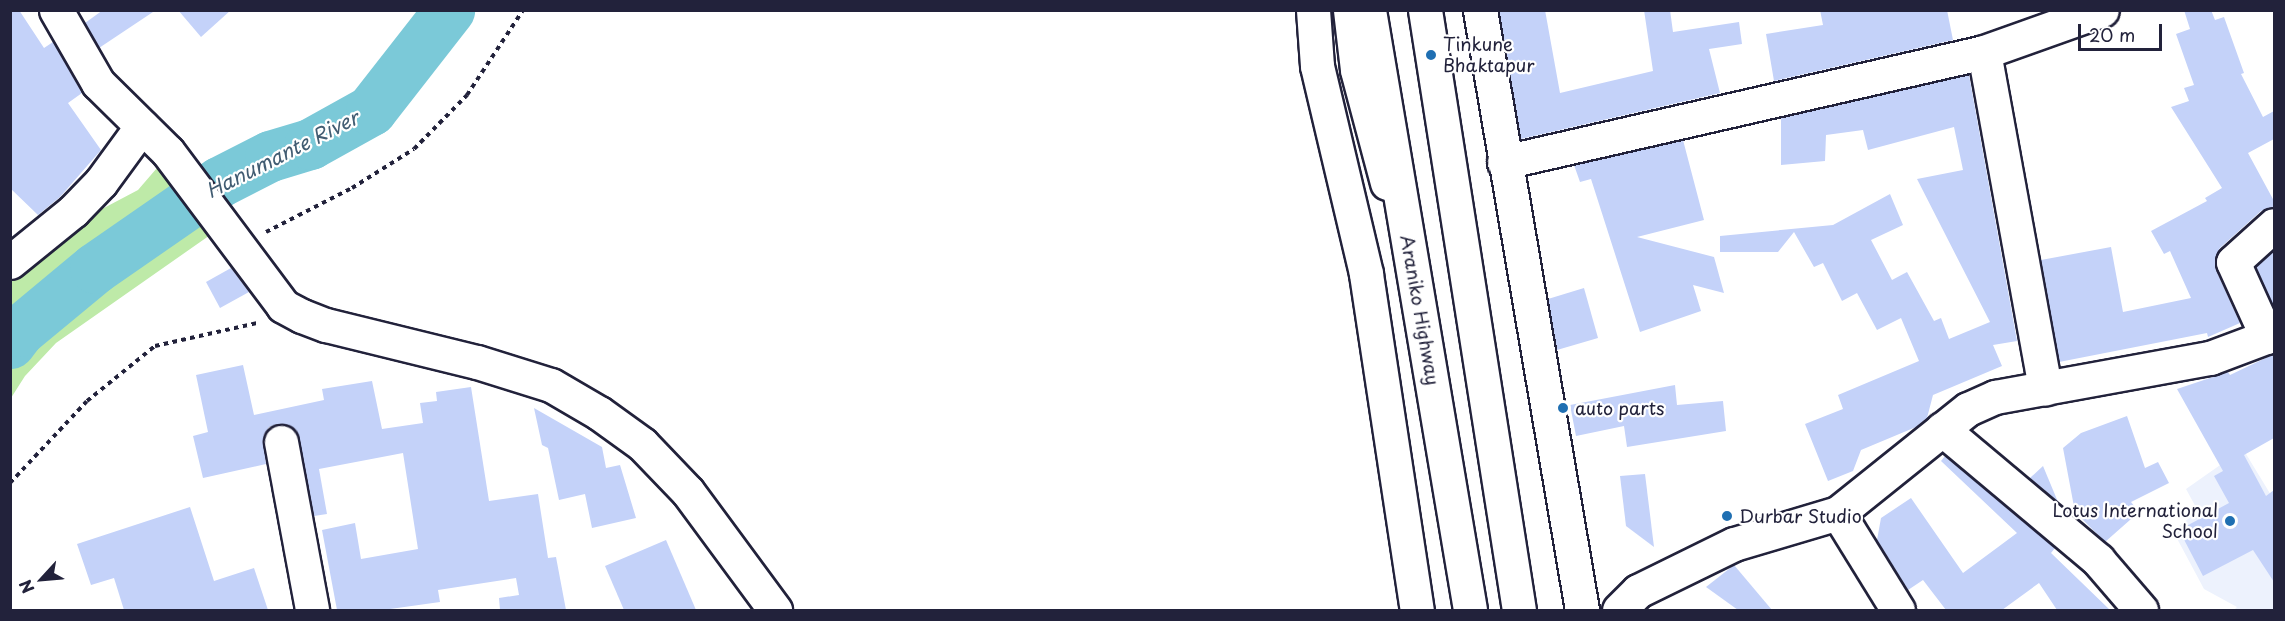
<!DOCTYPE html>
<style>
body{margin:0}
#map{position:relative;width:2285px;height:621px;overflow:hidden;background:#fff;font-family:"Playpen Sans",sans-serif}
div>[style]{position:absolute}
.built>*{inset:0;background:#edf2fd}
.green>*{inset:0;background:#beeaa8}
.river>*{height:51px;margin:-25.5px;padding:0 25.5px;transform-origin:25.5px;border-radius:25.5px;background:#7bc9d8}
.building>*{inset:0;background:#c4d2f9}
.path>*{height:4px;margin-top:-2px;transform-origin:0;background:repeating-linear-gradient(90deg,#22223b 0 4.5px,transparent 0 9px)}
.roads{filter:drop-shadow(2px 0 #22223b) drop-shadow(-2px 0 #22223b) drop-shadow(0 2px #22223b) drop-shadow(0 -2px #22223b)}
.minor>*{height:33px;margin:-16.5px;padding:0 16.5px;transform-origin:16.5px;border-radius:16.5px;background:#fff}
.highway>*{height:33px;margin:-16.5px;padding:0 16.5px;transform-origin:16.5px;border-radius:16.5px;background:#fff}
.dots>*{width:16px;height:16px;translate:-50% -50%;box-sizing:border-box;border:3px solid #fff;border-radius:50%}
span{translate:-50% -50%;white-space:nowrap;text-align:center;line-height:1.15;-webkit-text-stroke:4.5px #fff;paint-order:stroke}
.poi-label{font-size:18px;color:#22223b}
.left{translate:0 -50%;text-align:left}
.right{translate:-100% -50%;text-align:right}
.street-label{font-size:18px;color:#22223b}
.water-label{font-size:20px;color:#415c72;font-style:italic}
.frame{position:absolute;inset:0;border:12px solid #22223b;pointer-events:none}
.north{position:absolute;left:12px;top:549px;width:60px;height:60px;-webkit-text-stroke:4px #fff;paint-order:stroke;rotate:244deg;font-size:16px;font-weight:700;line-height:24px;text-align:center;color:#22223b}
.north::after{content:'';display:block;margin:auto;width:21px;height:27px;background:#22223b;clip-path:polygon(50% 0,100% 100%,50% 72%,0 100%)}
.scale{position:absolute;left:2078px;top:24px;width:84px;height:27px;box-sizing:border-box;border:3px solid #22223b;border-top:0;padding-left:8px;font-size:18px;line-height:21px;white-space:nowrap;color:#22223b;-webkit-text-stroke:4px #fff;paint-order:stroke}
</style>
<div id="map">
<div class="built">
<div style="clip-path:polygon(2243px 449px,2274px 500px,2274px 610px,2234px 610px,2237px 607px,2204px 589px,2173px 531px,2198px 511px,2186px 489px)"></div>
</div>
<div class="green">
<div style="clip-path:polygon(163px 161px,213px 233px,56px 343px,25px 376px,11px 398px,11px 278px,24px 263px,102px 209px,138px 190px)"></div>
</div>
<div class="river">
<div style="left:10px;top:343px;width:15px;rotate:-53deg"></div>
<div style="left:19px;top:331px;width:99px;rotate:-39.7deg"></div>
<div style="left:95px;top:268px;width:151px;rotate:-34.7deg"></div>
<div style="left:219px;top:182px;width:57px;rotate:-27deg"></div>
<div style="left:270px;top:156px;width:42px;rotate:-16.7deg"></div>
<div style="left:310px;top:144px;width:70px;rotate:-29.1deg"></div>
<div style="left:371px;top:110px;width:127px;rotate:-52deg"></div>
</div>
<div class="building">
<div style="clip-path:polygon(10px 10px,19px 10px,44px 48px,53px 42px,82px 93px,68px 103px,101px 150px,60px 197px,38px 215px,10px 188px)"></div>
<div style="clip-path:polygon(103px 10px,156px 10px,99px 48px,85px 23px)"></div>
<div style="clip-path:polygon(178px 10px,231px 10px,201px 37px)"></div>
<div style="clip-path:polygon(1499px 10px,1545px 10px,1560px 93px,1653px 71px,1644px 10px,1670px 10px,1673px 32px,1739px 22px,1742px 44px,1709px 49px,1720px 93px,1521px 139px)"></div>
<div style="clip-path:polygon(1820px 10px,1947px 10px,1953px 40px,1774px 81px,1766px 34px,1823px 25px)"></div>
<div style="clip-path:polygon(2184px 10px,2211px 10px,2215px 20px,2224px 17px,2244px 73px,2241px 74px,2263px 117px,2274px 111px,2274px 139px,2248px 153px,2274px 201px,2274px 207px,2261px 211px,2220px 248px,2215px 259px,2216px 270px,2240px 323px,2208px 337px,2207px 333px,2059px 362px,2041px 260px,2111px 247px,2123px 312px,2191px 298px,2170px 251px,2164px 254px,2151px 231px,2207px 201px,2205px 198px,2222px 188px,2171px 107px,2189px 101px,2184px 88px,2194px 85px,2176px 34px,2190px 29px)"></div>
<div style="clip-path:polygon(1969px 75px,2017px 341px,1993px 345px,2002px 366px,1933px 395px,1927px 418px,1916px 427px,1861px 450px,1853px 471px,1828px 481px,1805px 424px,1843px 409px,1838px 395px,1919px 361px,1901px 318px,1877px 330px,1857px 293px,1842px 301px,1823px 263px,1814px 267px,1794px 232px,1778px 252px,1720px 252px,1720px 236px,1833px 225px,1890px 194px,1903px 225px,1871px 240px,1892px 280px,1907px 272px,1934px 321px,1941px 318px,1949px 339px,1990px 322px,1917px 179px,1963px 170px,1954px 127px,1868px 150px,1863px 130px,1826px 135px,1825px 161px,1781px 165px,1781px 118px)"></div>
<div style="clip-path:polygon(1683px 140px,1704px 220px,1637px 237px,1714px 257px,1724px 293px,1693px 285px,1701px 311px,1640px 332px,1591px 179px,1580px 182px,1574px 165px)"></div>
<div style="clip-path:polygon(2274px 250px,2274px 308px,2256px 267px)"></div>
<div style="clip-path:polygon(231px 268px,249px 292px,220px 308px,206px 282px)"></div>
<div style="clip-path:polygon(1584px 288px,1598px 338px,1557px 350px,1548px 299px)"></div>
<div style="clip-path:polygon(2274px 354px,2274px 438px,2244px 455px,2266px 496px,2274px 490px,2274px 582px,2253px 550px,2203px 576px,2179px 530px,2229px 503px,2214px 476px,2223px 471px,2177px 389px,2228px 372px,2230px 375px)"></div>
<div style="clip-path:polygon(243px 365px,254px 415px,324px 400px,322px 389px,372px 381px,382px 429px,423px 423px,420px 403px,437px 401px,436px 392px,471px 387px,489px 501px,538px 494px,548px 558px,556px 557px,566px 610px,500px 610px,499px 598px,519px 595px,516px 578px,438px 590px,440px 602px,383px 610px,337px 610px,322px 530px,355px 523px,361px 559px,418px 549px,403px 453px,319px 469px,327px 514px,314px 516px,299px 439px,296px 430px,288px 425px,277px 424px,269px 427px,264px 435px,266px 464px,203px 478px,193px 436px,208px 432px,196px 375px)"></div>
<div style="clip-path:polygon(1675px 385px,1677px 405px,1723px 401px,1726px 431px,1627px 447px,1624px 426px,1576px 436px,1570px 405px)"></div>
<div style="clip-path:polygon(534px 408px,602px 447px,606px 468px,620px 465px,636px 518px,592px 528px,585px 494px,559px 500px,548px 448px,542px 445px)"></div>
<div style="clip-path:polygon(2127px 416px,2145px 468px,2158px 462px,2169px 483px,2131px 502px,2139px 512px,2105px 542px,2075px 512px,2063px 448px,2081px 433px)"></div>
<div style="clip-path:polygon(1945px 456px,2055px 548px,2051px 553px,2110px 610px,2057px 610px,2039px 583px,2002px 610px,1946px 610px,1923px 580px,1908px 590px,1877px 540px,1881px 518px,1911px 498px,1963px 573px,2017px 533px,1941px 461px)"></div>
<div style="clip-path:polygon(2043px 466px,2058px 502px,2030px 478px)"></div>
<div style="clip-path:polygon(1645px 474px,1654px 547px,1626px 526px,1620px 476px)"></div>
<div style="clip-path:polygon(190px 507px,214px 581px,254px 568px,268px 610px,124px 610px,114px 578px,91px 585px,77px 544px)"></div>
<div style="clip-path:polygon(666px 540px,696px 610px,624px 610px,605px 566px)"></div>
<div style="clip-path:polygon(1734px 565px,1772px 610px,1738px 610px,1706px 587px)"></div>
</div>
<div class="path">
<div style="left:266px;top:232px;width:97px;rotate:-27.1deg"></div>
<div style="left:352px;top:188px;width:73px;rotate:-32.2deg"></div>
<div style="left:414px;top:149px;width:76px;rotate:-45.5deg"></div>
<div style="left:467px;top:95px;width:102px;rotate:-56.6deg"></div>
<div style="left:10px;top:483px;width:112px;rotate:-46.8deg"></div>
<div style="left:87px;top:401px;width:87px;rotate:-39deg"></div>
<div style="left:155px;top:346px;width:105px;rotate:-12.7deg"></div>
</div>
<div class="roads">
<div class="minor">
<div style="left:56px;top:10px;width:84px;rotate:60.1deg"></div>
<div style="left:98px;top:83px;width:98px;rotate:44.6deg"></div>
<div style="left:168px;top:152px;width:192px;rotate:53.2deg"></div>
<div style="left:283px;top:306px;width:21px;rotate:28deg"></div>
<div style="left:302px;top:316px;width:26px;rotate:21deg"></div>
<div style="left:326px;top:325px;width:155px;rotate:13.8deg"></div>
<div style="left:477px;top:362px;width:77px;rotate:17.3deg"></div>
<div style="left:551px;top:385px;width:56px;rotate:30.3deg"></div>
<div style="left:599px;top:413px;width:53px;rotate:35.8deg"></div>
<div style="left:642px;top:444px;width:66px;rotate:46.2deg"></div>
<div style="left:688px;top:492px;width:147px;rotate:53.6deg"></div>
<div style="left:1313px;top:10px;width:56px;rotate:85.9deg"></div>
<div style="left:1317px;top:66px;width:214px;rotate:76.7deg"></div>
<div style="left:1366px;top:274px;width:340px;rotate:81.4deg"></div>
<div style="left:1350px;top:10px;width:60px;rotate:83.3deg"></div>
<div style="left:1357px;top:70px;width:117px;rotate:75.1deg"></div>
<div style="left:1480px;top:10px;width:609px;rotate:80.35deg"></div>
<div style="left:1984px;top:52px;width:342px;rotate:79.7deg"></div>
<div style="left:1504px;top:162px;width:492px;rotate:-12.9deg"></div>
<div style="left:1984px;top:52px;width:125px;rotate:-19.6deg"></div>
<div style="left:10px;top:262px;width:81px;rotate:-39deg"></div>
<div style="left:73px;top:211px;width:40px;rotate:-46deg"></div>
<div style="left:101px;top:182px;width:69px;rotate:-53.8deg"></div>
<div style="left:2267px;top:337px;width:82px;rotate:-114.4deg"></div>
<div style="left:2233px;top:262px;width:55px;rotate:-42.1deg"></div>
<div style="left:1942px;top:429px;width:204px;rotate:40deg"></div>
<div style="left:2098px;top:560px;width:66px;rotate:49.3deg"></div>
<div style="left:281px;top:442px;width:171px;rotate:79.5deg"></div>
<div style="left:1838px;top:513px;width:114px;rotate:58.3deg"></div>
<div style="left:1619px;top:610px;width:27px;rotate:-45deg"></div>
<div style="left:1638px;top:591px;width:107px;rotate:-26.1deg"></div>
<div style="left:1734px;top:544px;width:109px;rotate:-16.6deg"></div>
<div style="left:1838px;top:513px;width:166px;rotate:-38.7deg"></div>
<div style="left:1968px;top:409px;width:30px;rotate:-24deg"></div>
<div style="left:1995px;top:397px;width:219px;rotate:-10.3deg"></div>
<div style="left:2210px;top:358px;width:68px;rotate:-20.6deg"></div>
</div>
<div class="highway">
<div style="left:1369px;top:10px;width:608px;rotate:80.44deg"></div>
<div style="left:1425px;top:10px;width:607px;rotate:81.1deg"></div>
</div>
</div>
<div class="dots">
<div style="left:1431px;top:55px;background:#1f6fb2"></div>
<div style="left:1563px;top:408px;background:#1f6fb2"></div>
<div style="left:1727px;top:516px;background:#1f6fb2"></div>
<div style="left:2230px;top:521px;background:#1f6fb2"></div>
</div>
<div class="poi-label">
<span class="left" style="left:1443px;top:55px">Tinkune<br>Bhaktapur</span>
<span class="left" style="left:1575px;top:408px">auto parts</span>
<span class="right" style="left:2218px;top:521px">Lotus International<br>School</span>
<span class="left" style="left:1739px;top:516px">Durbar Studio</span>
</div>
<div class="street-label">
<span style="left:1420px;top:310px;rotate:80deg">Araniko Highway</span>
</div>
<div class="water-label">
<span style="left:282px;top:154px;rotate:-27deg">Hanumante River</span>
</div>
<div class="frame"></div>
<div class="north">N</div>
<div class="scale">20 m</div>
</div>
